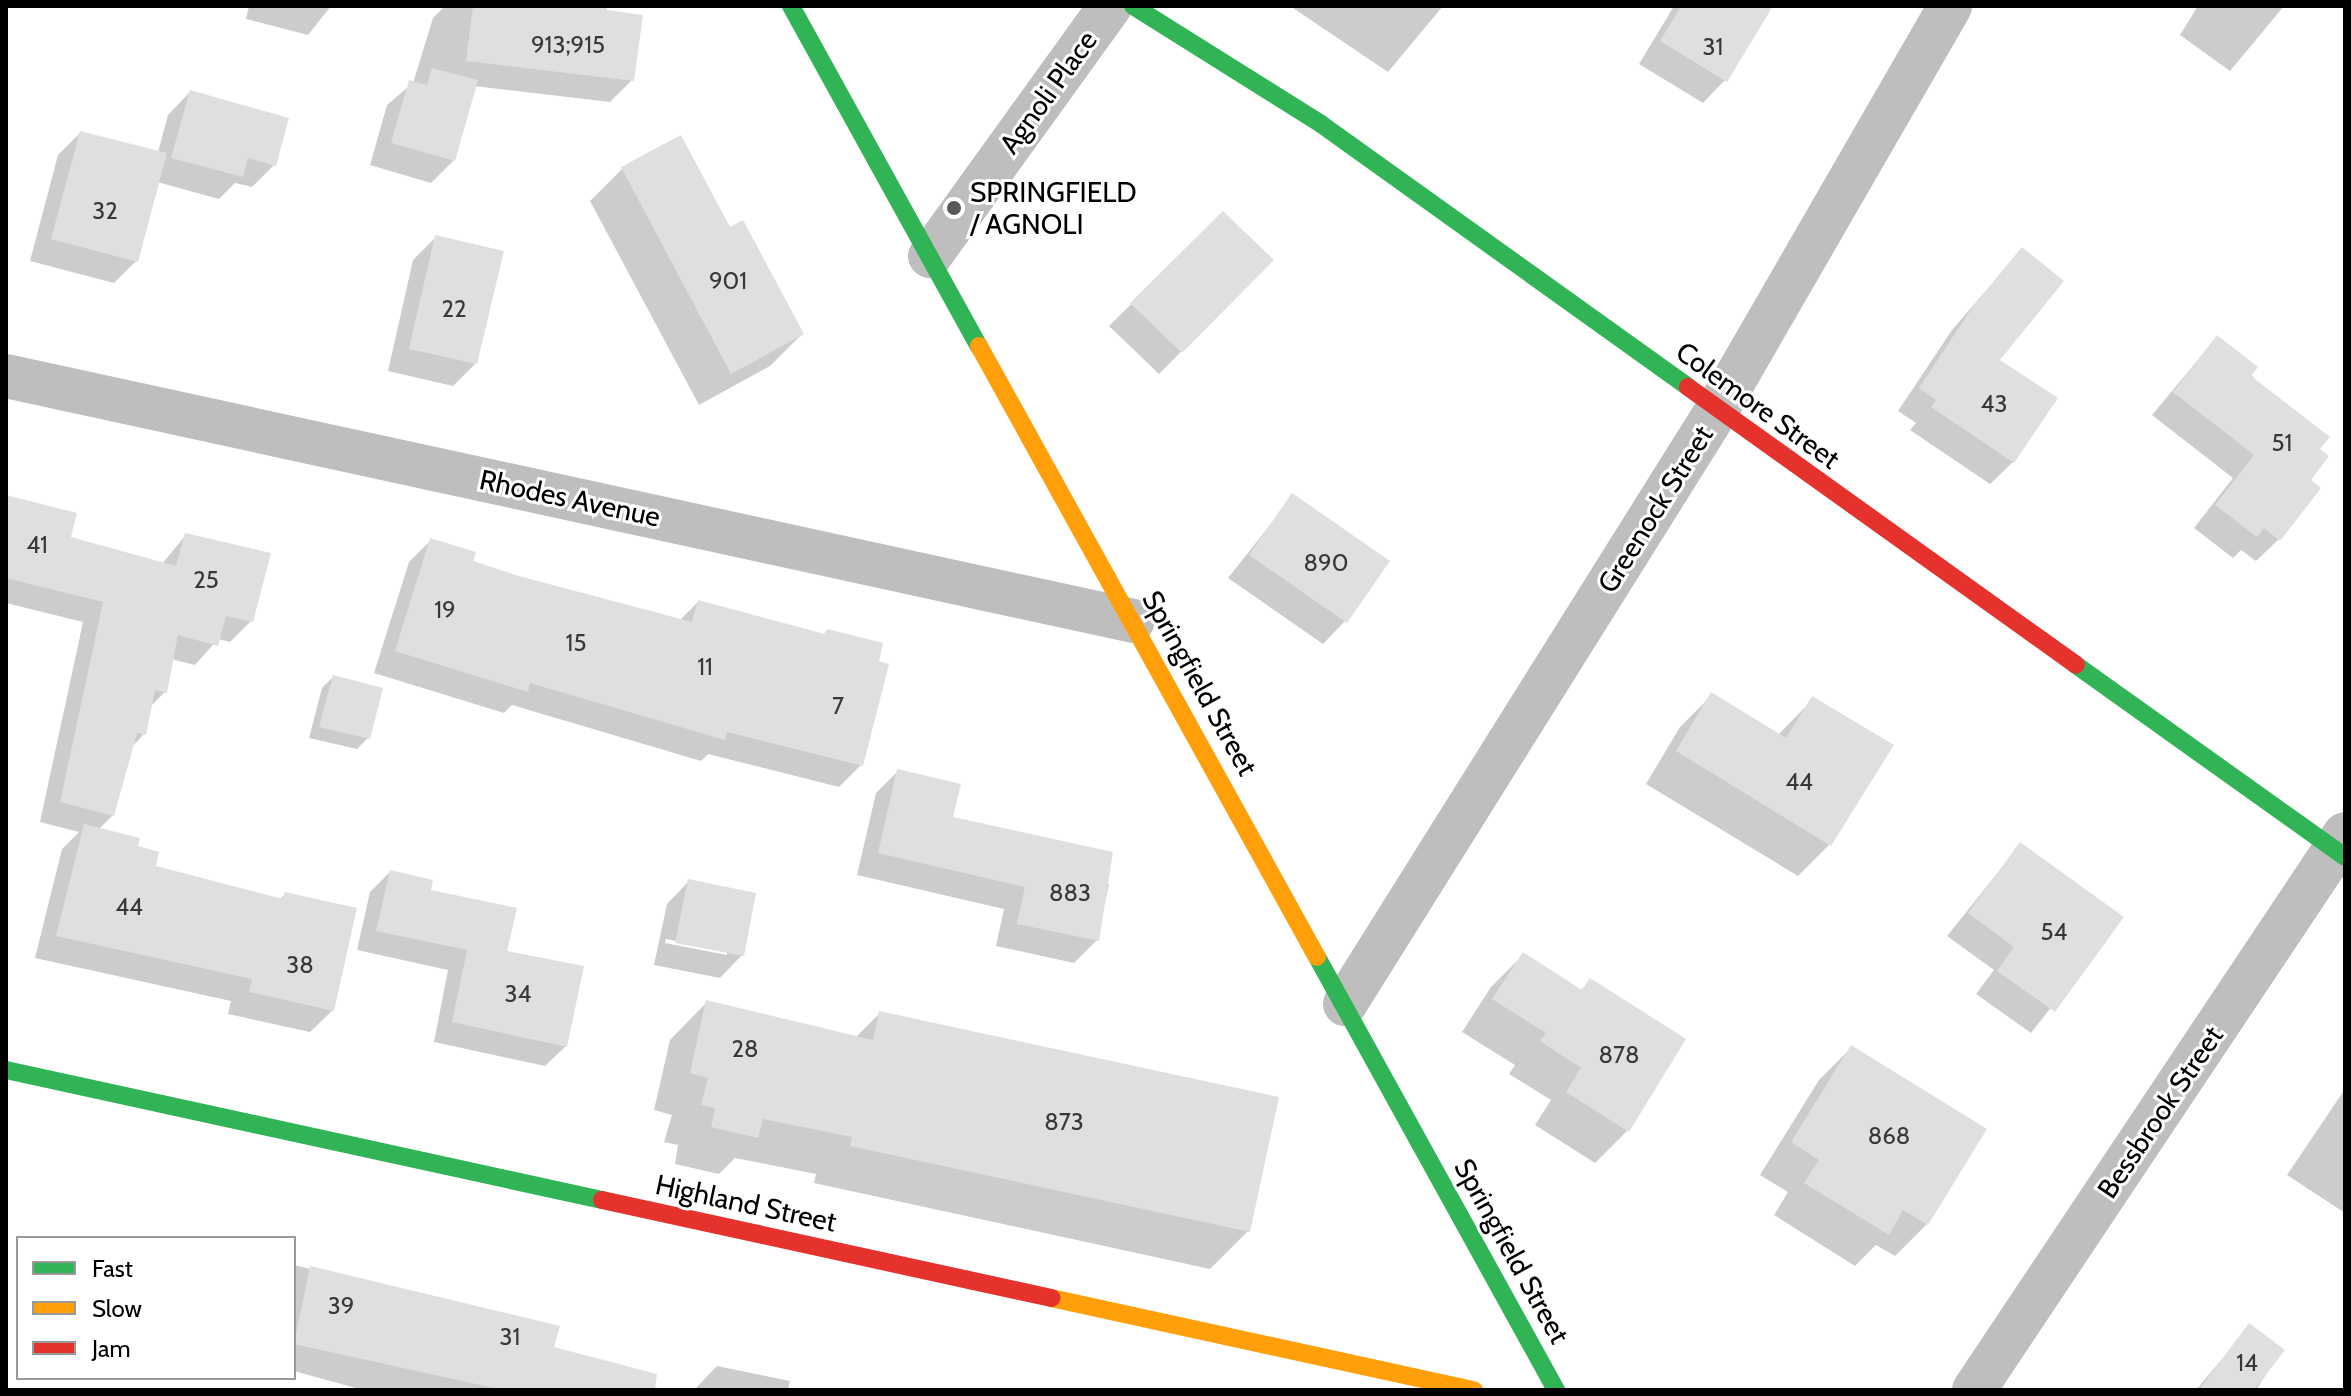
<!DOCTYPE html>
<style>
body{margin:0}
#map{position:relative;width:2351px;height:1396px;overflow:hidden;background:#fff;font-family:Cabin,sans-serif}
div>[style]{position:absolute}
.shadow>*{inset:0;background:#0003}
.building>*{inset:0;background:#dfdfdf}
.street>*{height:44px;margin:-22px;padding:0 22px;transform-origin:22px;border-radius:22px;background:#bebebe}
.fast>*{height:18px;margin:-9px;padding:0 9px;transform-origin:9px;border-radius:9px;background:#30b455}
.slow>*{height:18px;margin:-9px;padding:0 9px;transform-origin:9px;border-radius:9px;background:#ff9f0a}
.jam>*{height:18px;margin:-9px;padding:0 9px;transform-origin:9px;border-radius:9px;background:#e5322d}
.dots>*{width:22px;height:22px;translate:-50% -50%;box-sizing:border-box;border:4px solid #fff;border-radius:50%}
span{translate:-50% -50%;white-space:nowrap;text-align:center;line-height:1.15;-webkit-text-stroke:6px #fff;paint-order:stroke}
.number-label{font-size:24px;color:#383838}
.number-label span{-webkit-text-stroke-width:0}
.street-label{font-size:28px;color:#000}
.poi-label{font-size:28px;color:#000}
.left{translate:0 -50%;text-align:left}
.frame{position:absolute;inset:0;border:8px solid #000;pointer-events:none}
.legend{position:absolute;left:16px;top:1236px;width:280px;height:144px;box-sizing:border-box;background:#fff;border:2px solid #999;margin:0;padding:10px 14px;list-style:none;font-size:24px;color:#000}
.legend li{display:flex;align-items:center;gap:16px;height:40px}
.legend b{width:40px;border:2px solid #999}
</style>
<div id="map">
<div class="shadow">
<div style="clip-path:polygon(249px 6px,331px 6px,308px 35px,246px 19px)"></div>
<div style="clip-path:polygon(445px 6px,546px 6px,632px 80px,610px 102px,474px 86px,454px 160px,431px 183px,370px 165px,387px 105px,413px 83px,433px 18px)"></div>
<div style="clip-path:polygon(1290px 6px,1443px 6px,1388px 72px)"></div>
<div style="clip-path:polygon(1674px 6px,1770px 6px,1725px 80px,1703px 103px,1639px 64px)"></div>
<div style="clip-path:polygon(2198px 6px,2284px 6px,2230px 71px,2180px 35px)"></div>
<div style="clip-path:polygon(190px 92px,274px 165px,252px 187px,235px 183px,219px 199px,157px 182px,136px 261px,114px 283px,30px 261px,58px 155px,80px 133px,158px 152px,168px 115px)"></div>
<div style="clip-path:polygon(680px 138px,729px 229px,802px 334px,770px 366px,699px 405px,590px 201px,622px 169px)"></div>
<div style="clip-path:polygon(1223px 214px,1271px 260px,1159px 374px,1109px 326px)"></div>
<div style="clip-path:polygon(436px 237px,476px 363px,453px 386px,388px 371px,413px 260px)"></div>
<div style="clip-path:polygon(2022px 249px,1997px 360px,2013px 462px,1990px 484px,1910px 430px,1916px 423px,1898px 411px,1952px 330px)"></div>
<div style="clip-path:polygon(2217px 337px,2318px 449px,2279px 539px,2256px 561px,2241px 550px,2233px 558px,2194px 528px,2233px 478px,2152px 415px)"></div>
<div style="clip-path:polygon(1293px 496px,1345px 621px,1323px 644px,1228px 578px)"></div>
<div style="clip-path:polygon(6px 497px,68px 538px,162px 564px,185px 536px,251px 621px,230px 642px,218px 639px,195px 665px,171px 659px,165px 692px,149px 708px,144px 734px,131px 748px,113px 815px,98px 830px,135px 847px,153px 868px,280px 900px,285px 894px,333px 1010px,310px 1032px,228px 1014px,231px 1001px,35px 958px,62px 849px,79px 832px,40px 822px,83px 622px,6px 603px)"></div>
<div style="clip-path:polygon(431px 540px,471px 562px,519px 578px,680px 620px,698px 602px,823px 635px,827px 631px,861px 765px,839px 787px,708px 754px,701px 761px,512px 705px,504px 713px,374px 673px,409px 562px)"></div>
<div style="clip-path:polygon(333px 677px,368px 738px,357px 749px,309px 738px,322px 688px)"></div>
<div style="clip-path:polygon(1712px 695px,1778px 735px,1813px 699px,1830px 844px,1798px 876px,1646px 784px,1680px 727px)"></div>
<div style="clip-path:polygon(898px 771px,950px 819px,1109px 884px,1097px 940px,1074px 963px,996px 946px,1004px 909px,857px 875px,876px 793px)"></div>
<div style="clip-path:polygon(2020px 845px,2121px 918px,2031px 1033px,1976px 994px,1994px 970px,1947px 936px)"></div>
<div style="clip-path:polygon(390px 872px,428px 892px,505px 953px,566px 1046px,545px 1066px,434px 1042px,448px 970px,357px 950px,370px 892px)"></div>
<div style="clip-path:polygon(evenodd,689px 881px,742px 955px,720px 978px,654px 965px,667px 904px,689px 881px,666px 939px,727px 951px,727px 955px,665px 943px,666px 939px)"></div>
<div style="clip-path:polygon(1523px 955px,1580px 991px,1590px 981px,1627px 1131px,1595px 1163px,1535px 1125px,1551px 1100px,1509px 1074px,1515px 1065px,1462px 1032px,1491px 987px)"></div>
<div style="clip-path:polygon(707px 1002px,855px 1038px,880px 1013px,1248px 1231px,1210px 1269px,814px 1183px,816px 1174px,735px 1158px,719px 1174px,675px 1164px,678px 1145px,664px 1142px,672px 1115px,654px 1110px,670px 1040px)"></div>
<div style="clip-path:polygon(1851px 1048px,1927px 1224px,1895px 1256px,1876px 1245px,1855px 1266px,1774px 1215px,1788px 1192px,1760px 1175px,1819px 1080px)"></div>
<div style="clip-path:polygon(2345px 1089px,2345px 1213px,2287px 1175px)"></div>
<div style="clip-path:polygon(294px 1265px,557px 1328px,552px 1349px,605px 1390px,363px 1390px,294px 1371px)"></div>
<div style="clip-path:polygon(2250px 1326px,2282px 1350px,2256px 1390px,2196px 1390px)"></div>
<div style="clip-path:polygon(717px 1366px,790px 1381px,788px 1390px,694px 1390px)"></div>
</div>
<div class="building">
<div style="clip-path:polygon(473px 6px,607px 6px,607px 10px,643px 15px,634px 81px,466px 61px)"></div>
<div style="clip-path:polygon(1681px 6px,1773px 6px,1727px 82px,1660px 41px)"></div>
<div style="clip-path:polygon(432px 68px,478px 80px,455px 161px,391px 143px,409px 80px,427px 85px)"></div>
<div style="clip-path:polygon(190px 90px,289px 118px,276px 166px,248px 158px,243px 177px,171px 158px)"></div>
<div style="clip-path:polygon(80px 131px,167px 153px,138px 262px,51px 239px)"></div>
<div style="clip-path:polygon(681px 135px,730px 227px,743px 220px,804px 334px,731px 374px,621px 167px)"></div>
<div style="clip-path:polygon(1223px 211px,1274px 260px,1182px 353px,1130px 303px)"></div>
<div style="clip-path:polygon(435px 235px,504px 251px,477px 364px,409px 349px)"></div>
<div style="clip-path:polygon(2022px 247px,2064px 281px,2000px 360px,2058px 398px,2014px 463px,1931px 407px,1936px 400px,1919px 388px,1974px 305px)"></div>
<div style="clip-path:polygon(2217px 335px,2258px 367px,2251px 376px,2330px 437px,2320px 449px,2329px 456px,2311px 480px,2321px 488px,2280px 541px,2264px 528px,2257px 537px,2215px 505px,2254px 455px,2173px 392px)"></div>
<div style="clip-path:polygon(1292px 493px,1390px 561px,1347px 623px,1249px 555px)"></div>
<div style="clip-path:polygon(6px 495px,77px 513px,71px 537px,176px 566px,185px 533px,271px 553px,253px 622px,226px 616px,218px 646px,178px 635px,167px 693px,155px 690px,146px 735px,137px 733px,114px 816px,60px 802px,103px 602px,6px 578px)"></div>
<div style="clip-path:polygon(430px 538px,476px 552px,473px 561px,519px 576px,692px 622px,698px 600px,825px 634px,827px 629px,883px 643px,879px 661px,889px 664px,863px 766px,727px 732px,725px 740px,530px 683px,528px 692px,395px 651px)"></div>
<div style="clip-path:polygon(333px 675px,383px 688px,370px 739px,319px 727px)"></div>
<div style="clip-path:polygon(1711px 692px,1786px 738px,1812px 696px,1894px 745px,1831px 846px,1676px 751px)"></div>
<div style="clip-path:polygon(897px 769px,961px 784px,953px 817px,1113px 852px,1099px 941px,1017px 924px,1025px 887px,878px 853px)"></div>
<div style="clip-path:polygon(84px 824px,140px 838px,138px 846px,159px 852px,156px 866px,283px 899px,285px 892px,357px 908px,334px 1011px,249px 992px,252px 979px,56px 936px)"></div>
<div style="clip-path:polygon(2020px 842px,2124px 917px,2055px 1012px,1997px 971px,2014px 947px,1968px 913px)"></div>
<div style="clip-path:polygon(390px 870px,433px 880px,431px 890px,517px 908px,507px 951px,584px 966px,567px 1047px,452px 1022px,467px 950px,376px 931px)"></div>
<div style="clip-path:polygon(688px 879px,756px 893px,744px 956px,675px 943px)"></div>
<div style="clip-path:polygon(1523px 952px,1582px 990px,1590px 978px,1686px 1039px,1629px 1132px,1566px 1092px,1581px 1068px,1540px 1041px,1546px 1033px,1492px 999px)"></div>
<div style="clip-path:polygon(706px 1000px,873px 1040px,879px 1011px,1279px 1097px,1250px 1232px,850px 1146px,852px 1137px,763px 1119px,758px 1138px,711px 1127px,715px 1108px,701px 1105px,708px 1078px,690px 1073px)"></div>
<div style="clip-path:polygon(1851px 1045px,1987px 1129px,1928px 1225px,1903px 1210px,1889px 1235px,1804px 1183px,1819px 1160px,1791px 1142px)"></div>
<div style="clip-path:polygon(310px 1266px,560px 1326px,554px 1347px,657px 1374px,655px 1390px,503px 1390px,294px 1344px)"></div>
<div style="clip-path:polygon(2249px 1323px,2285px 1350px,2254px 1390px,2199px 1390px)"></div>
</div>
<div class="street">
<div style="left:930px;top:256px;width:308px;rotate:-54.2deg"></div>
<div style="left:6px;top:376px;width:1153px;rotate:12.26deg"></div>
<div style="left:1345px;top:1004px;width:701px;rotate:-57.94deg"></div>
<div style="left:1717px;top:410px;width:466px;rotate:-60deg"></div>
<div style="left:1974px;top:1390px;width:668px;rotate:-56.29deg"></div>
</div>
<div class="fast">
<div style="left:791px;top:6px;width:389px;rotate:61.1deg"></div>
<div style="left:1133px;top:6px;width:222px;rotate:32.1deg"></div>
<div style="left:1321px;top:124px;width:452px;rotate:35.6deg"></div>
<div style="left:2076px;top:665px;width:330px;rotate:35.5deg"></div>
<div style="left:1317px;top:957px;width:495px;rotate:61.1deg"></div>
<div style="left:6px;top:1070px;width:610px;rotate:12.3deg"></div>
</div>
<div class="slow">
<div style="left:979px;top:346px;width:698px;rotate:61.05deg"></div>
<div style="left:1051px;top:1298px;width:433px;rotate:12.3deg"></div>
</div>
<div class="jam">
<div style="left:1688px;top:387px;width:477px;rotate:35.6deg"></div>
<div style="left:602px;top:1200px;width:460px;rotate:12.3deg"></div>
</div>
<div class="dots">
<div style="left:954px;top:208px;background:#595959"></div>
</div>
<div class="number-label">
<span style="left:568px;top:45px">913;915</span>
<span style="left:1713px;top:47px">31</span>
<span style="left:105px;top:211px">32</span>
<span style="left:728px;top:281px">901</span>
<span style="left:454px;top:309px">22</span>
<span style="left:1994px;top:404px">43</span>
<span style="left:2282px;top:443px">51</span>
<span style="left:37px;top:545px">41</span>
<span style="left:1326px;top:563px">890</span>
<span style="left:206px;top:580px">25</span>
<span style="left:445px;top:610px">19</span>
<span style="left:576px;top:643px">15</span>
<span style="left:705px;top:667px">11</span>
<span style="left:838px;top:706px">7</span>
<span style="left:1799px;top:782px">44</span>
<span style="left:1070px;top:893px">883</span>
<span style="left:129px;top:907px">44</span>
<span style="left:2054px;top:932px">54</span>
<span style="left:300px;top:965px">38</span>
<span style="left:518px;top:994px">34</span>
<span style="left:745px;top:1049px">28</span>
<span style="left:1619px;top:1055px">878</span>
<span style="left:1064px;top:1122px">873</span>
<span style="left:1889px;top:1136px">868</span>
<span style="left:341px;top:1306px">39</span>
<span style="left:510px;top:1337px">31</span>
<span style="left:2247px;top:1363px">14</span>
</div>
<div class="street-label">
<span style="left:1048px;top:92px;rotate:-54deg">Agnoli Place</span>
<span style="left:1758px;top:405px;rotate:36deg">Colemore Street</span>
<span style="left:570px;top:498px;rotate:12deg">Rhodes Avenue</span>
<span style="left:1655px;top:509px;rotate:-58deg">Greenock Street</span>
<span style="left:1200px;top:683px;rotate:61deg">Springfield Street</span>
<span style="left:2160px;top:1112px;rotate:-56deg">Bessbrook Street</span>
<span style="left:746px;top:1203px;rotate:12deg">Highland Street</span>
<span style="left:1512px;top:1251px;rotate:61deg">Springfield Street</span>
</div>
<div class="poi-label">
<span class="left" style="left:970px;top:208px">SPRINGFIELD<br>/ AGNOLI</span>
</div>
<div class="frame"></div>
<ul class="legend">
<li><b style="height:10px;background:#30b455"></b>Fast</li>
<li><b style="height:10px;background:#ff9f0a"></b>Slow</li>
<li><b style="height:10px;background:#e5322d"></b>Jam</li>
</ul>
</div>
